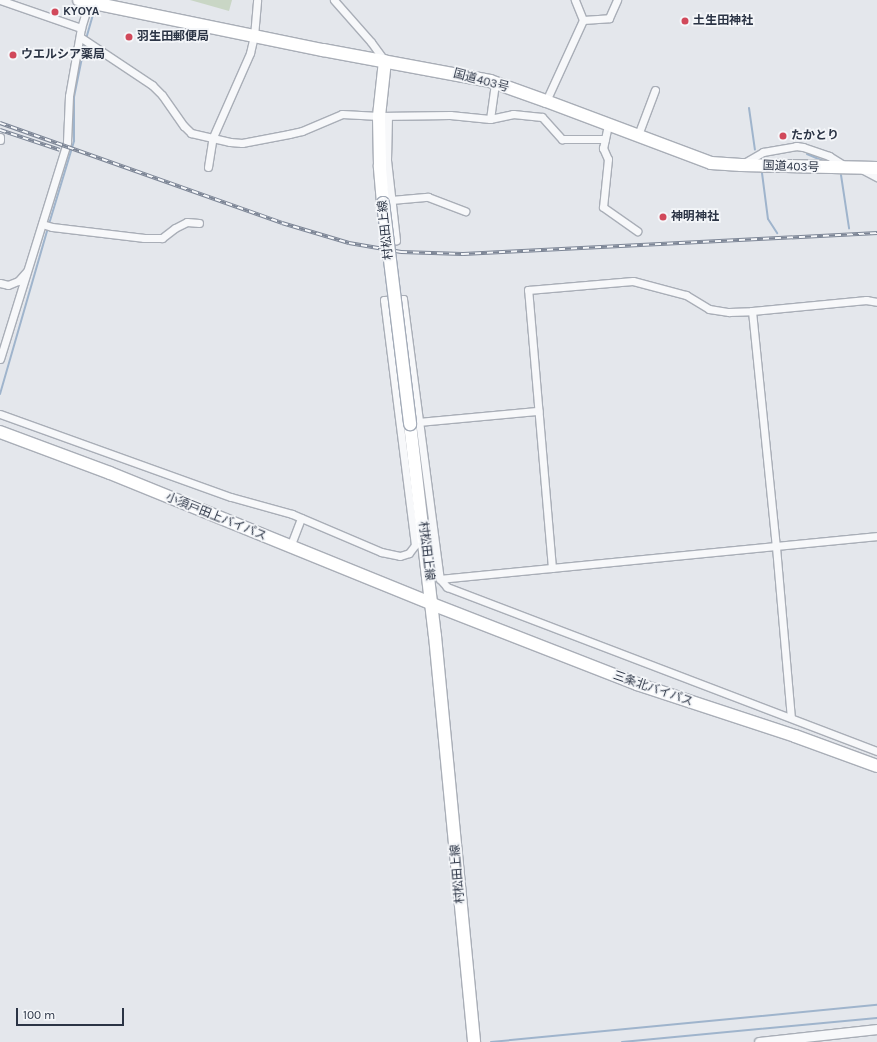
<!DOCTYPE html>
<meta charset="utf-8">
<style>
body{margin:0}
#map{position:relative;width:877px;height:1042px;overflow:hidden;background:#e4e7ec;font-family:Karla,"Noto Sans JP",sans-serif}
div>[style]{position:absolute}
.green>*{inset:0;background:#c9d6c5}
.stream>*{height:2px;margin:-1px;padding:0 1px;transform-origin:1px;border-radius:1px;background:#9fb4cc}
.roads{filter:drop-shadow(1px 0 #a9aeb7) drop-shadow(-1px 0 #a9aeb7) drop-shadow(0 1px #a9aeb7) drop-shadow(0 -1px #a9aeb7)}
.minor>*{height:7px;margin:-3.5px;padding:0 3.5px;transform-origin:3.5px;border-radius:3.5px;background:#f7f8fa}
.tertiary>*{height:9px;margin:-4.5px;padding:0 4.5px;transform-origin:4.5px;border-radius:4.5px;background:#f7f8fa}
.primary>*{height:12px;margin:-6px;padding:0 6px;transform-origin:6px;border-radius:6px;background:#fff}
.trunk>*{height:12px;margin:-6px;padding:0 6px;transform-origin:6px;border-radius:6px;background:#fff}
.rail>*{height:3.5px;margin-top:-1.75px;transform-origin:0;background:repeating-linear-gradient(90deg,#f4f6f9 0 6px,#7d8696 0 12px);box-sizing:border-box;border-block:1px solid #7d8696}
.bridges{filter:drop-shadow(1px 0 #a3abb8) drop-shadow(-1px 0 #a3abb8) drop-shadow(0 1px #a3abb8) drop-shadow(0 -1px #a3abb8)}
.primary-bridge>*{height:12px;margin:-6px;padding:0 6px;transform-origin:6px;border-radius:6px;background:#fff}
.dots>*{width:11px;height:11px;translate:-50% -50%;box-sizing:border-box;border:2px solid #f4f6f9;border-radius:50%}
span{translate:-50% -50%;white-space:nowrap;text-align:center;line-height:1.15;-webkit-text-stroke:3.5px #f4f6f9;paint-order:stroke}
.poi-label{font-size:12px;color:#2b3445;font-weight:700}
.left{translate:0 -50%;text-align:left}
.street-label{font-size:12px;color:#2b3445}
.scale{position:absolute;left:16px;top:1008px;width:108px;height:18px;box-sizing:border-box;border:2px solid #2b3445;border-top:0;padding-left:5px;font-size:12px;line-height:14px;white-space:nowrap;color:#2b3445;-webkit-text-stroke:3px #f4f6f9;paint-order:stroke}
</style>
<div id="map">
<div class="green">
<div style="clip-path:polygon(190px 0,232px 0,229px 11px)"></div>
</div>
<div class="stream">
<div style="left:86px;top:39px;width:33px;rotate:-74deg"></div>
<div style="left:749px;top:108px;width:42px;rotate:81.9deg"></div>
<div style="left:807px;top:154px;width:21px;rotate:23deg"></div>
<div style="left:762px;top:173px;width:46px;rotate:82.6deg"></div>
<div style="left:768px;top:219px;width:17px;rotate:57deg"></div>
<div style="left:841px;top:175px;width:54px;rotate:81.4deg"></div>
<div style="left:49px;top:224px;width:87px;rotate:-73.2deg"></div>
<div style="left:74px;top:141px;width:44px;rotate:-90deg"></div>
<div style="left:74px;top:97px;width:55px;rotate:-78.5deg"></div>
<div style="left:0;top:394px;width:173px;rotate:-73.9deg"></div>
<div style="left:491px;top:1042px;width:388px;rotate:-5.5deg"></div>
<div style="left:622px;top:1042px;width:256px;rotate:-5.4deg"></div>
</div>
<div class="roads">
<div class="minor">
<div style="left:0;top:0;width:86px;rotate:19.1deg"></div>
<div style="left:334px;top:0;width:56px;rotate:48.6deg"></div>
<div style="left:371px;top:42px;width:24px;rotate:54deg"></div>
<div style="left:583px;top:20px;width:26px;rotate:-4deg"></div>
<div style="left:609px;top:18px;width:20px;rotate:-66deg"></div>
<div style="left:80px;top:37px;width:87px;rotate:33.7deg"></div>
<div style="left:152px;top:85px;width:14px;rotate:45deg"></div>
<div style="left:162px;top:95px;width:38px;rotate:55deg"></div>
<div style="left:184px;top:126px;width:10px;rotate:45deg"></div>
<div style="left:191px;top:133px;width:40px;rotate:13deg"></div>
<div style="left:230px;top:142px;width:12px;rotate:5deg"></div>
<div style="left:242px;top:143px;width:48px;rotate:-10.8deg"></div>
<div style="left:289px;top:134px;width:13px;rotate:-13deg"></div>
<div style="left:302px;top:131px;width:43px;rotate:-23deg"></div>
<div style="left:342px;top:114px;width:37px;rotate:3deg"></div>
<div style="left:379px;top:116px;width:71px;rotate:-0.8deg"></div>
<div style="left:450px;top:115px;width:40px;rotate:5.7deg"></div>
<div style="left:490px;top:119px;width:24px;rotate:-12deg"></div>
<div style="left:513px;top:114px;width:29px;rotate:6deg"></div>
<div style="left:542px;top:117px;width:30px;rotate:48deg"></div>
<div style="left:562px;top:139px;width:43px"></div>
<div style="left:546px;top:101px;width:89px;rotate:-65.4deg"></div>
<div style="left:583px;top:20px;width:22px;rotate:-112deg"></div>
<div style="left:388px;top:116px;width:44px;rotate:91.3deg"></div>
<div style="left:387px;top:160px;width:81px;rotate:83.6deg"></div>
<div style="left:490px;top:119px;width:36px;rotate:-82deg"></div>
<div style="left:608px;top:125px;width:24px;rotate:102deg"></div>
<div style="left:603px;top:148px;width:12px;rotate:66deg"></div>
<div style="left:608px;top:159px;width:48px;rotate:95.9deg"></div>
<div style="left:603px;top:207px;width:42px;rotate:35.2deg"></div>
<div style="left:638px;top:135px;width:48px;rotate:-69.3deg"></div>
<div style="left:0;top:137px;width:3px;rotate:90deg"></div>
<div style="left:744px;top:163px;width:22px;rotate:-30deg"></div>
<div style="left:763px;top:152px;width:34px;rotate:-10deg"></div>
<div style="left:796px;top:146px;width:7px;rotate:8deg"></div>
<div style="left:803px;top:147px;width:28px;rotate:19deg"></div>
<div style="left:829px;top:156px;width:19px;rotate:32deg"></div>
<div style="left:208px;top:167px;width:30px;rotate:-81deg"></div>
<div style="left:213px;top:137px;width:92px;rotate:-66.2deg"></div>
<div style="left:250px;top:53px;width:17px;rotate:-77deg"></div>
<div style="left:254px;top:36px;width:36px;rotate:-85deg"></div>
<div style="left:863px;top:170px;width:16px;rotate:27deg"></div>
<div style="left:391px;top:200px;width:37px;rotate:-5deg"></div>
<div style="left:428px;top:197px;width:40px;rotate:21deg"></div>
<div style="left:42px;top:224px;width:10px;rotate:17deg"></div>
<div style="left:52px;top:227px;width:93px;rotate:6.8deg"></div>
<div style="left:144px;top:238px;width:18px"></div>
<div style="left:162px;top:238px;width:16px;rotate:-38deg"></div>
<div style="left:175px;top:228px;width:13px;rotate:-27deg"></div>
<div style="left:187px;top:222px;width:12px;rotate:5deg"></div>
<div style="left:0;top:283px;width:8px;rotate:14deg"></div>
<div style="left:8px;top:285px;width:11px;rotate:-22deg"></div>
<div style="left:18px;top:281px;width:12px;rotate:-48deg"></div>
<div style="left:752px;top:311px;width:237px;rotate:84.2deg"></div>
<div style="left:776px;top:547px;width:171px;rotate:85deg"></div>
<div style="left:0;top:359px;width:227px;rotate:-72.8deg"></div>
<div style="left:67px;top:142px;width:46px;rotate:-87.5deg"></div>
<div style="left:69px;top:96px;width:69px;rotate:-80deg"></div>
<div style="left:81px;top:28px;width:27px;rotate:-73deg"></div>
<div style="left:0;top:414px;width:245px;rotate:19.8deg"></div>
<div style="left:231px;top:497px;width:63px;rotate:15.6deg"></div>
<div style="left:292px;top:514px;width:97px;rotate:23.1deg"></div>
<div style="left:381px;top:552px;width:19px;rotate:12deg"></div>
<div style="left:400px;top:556px;width:9px;rotate:-18deg"></div>
<div style="left:409px;top:553px;width:10px;rotate:-53deg"></div>
<div style="left:415px;top:545px;width:247px;rotate:-97.2deg"></div>
<div style="left:384px;top:300px;width:19px;rotate:-3deg"></div>
<div style="left:403px;top:299px;width:282px;rotate:82.5deg"></div>
<div style="left:440px;top:579px;width:11px;rotate:49deg"></div>
<div style="left:447px;top:587px;width:460px;rotate:20.9deg"></div>
<div style="left:419px;top:422px;width:120px;rotate:-5.3deg"></div>
<div style="left:290px;top:547px;width:31px;rotate:-69deg"></div>
<div style="left:552px;top:568px;width:279px;rotate:-94.9deg"></div>
<div style="left:528px;top:290px;width:105px;rotate:-4.9deg"></div>
<div style="left:633px;top:281px;width:55px;rotate:14.8deg"></div>
<div style="left:686px;top:295px;width:27px;rotate:31deg"></div>
<div style="left:709px;top:309px;width:20px;rotate:9deg"></div>
<div style="left:729px;top:312px;width:23px;rotate:-2deg"></div>
<div style="left:752px;top:311px;width:115px;rotate:-5.5deg"></div>
<div style="left:866px;top:300px;width:11px;rotate:10deg"></div>
<div style="left:440px;top:579px;width:439px;rotate:-5.6deg"></div>
</div>
<div class="tertiary">
<div style="left:759px;top:1042px;width:119px;rotate:-6.3deg"></div>
</div>
<div class="primary">
<div style="left:383px;top:203px;width:38px;rotate:-95deg"></div>
<div style="left:380px;top:165px;width:49px;rotate:-91.2deg"></div>
<div style="left:379px;top:116px;width:55px;rotate:-83.8deg"></div>
<div style="left:410px;top:424px;width:213px;rotate:83.3deg"></div>
<div style="left:435px;top:636px;width:408px;rotate:84.5deg"></div>
</div>
<div class="trunk">
<div style="left:79px;top:0;width:249px;rotate:11.6deg"></div>
<div style="left:323px;top:50px;width:170px;rotate:10.5deg"></div>
<div style="left:490px;top:81px;width:59px;rotate:19.7deg"></div>
<div style="left:546px;top:101px;width:176px;rotate:20.6deg"></div>
<div style="left:711px;top:163px;width:30px;rotate:4deg"></div>
<div style="left:741px;top:165px;width:136px;rotate:1.3deg"></div>
<div style="left:0;top:432px;width:117px;rotate:20.4deg"></div>
<div style="left:110px;top:473px;width:348px;rotate:22.1deg"></div>
<div style="left:432px;top:604px;width:220px;rotate:21.3deg"></div>
<div style="left:637px;top:684px;width:166px;rotate:18.2deg"></div>
<div style="left:795px;top:736px;width:87px;rotate:20.1deg"></div>
</div>
</div>
<div class="rail">
<div style="left:0;top:123px;width:299px;rotate:19.5deg"></div>
<div style="left:282px;top:223px;width:70px;rotate:16.6deg"></div>
<div style="left:349px;top:243px;width:53px;rotate:9.8deg"></div>
<div style="left:401px;top:252px;width:62px;rotate:1.8deg"></div>
<div style="left:463px;top:254px;width:415px;rotate:-2.9deg"></div>
<div style="left:0;top:130px;width:63px;rotate:18.4deg"></div>
</div>
<div class="bridges">
<div class="primary-bridge">
<div style="left:383px;top:203px;width:223px;rotate:83deg"></div>
</div>
</div>
<div class="dots">
<div style="left:55px;top:12px;background:#d1495b"></div>
<div style="left:685px;top:21px;background:#d1495b"></div>
<div style="left:129px;top:37px;background:#d1495b"></div>
<div style="left:13px;top:55px;background:#d1495b"></div>
<div style="left:783px;top:136px;background:#d1495b"></div>
<div style="left:663px;top:217px;background:#d1495b"></div>
</div>
<div class="poi-label">
<span class="left" style="left:63px;top:12px">KYOYA</span>
<span class="left" style="left:693px;top:21px">土生田神社</span>
<span class="left" style="left:137px;top:37px">羽生田郵便局</span>
<span class="left" style="left:21px;top:55px">ウエルシア薬局</span>
<span class="left" style="left:791px;top:136px">たかとり</span>
<span class="left" style="left:671px;top:217px">神明神社</span>
</div>
<div class="street-label">
<span style="left:481px;top:81px;rotate:15deg">国道403号</span>
<span style="left:791px;top:167px;rotate:2deg">国道403号</span>
<span style="left:386px;top:230px;rotate:-96deg">村松田上線</span>
<span style="left:216px;top:517px;rotate:22deg">小須戸田上バイパス</span>
<span style="left:426px;top:551px;rotate:83deg">村松田上線</span>
<span style="left:653px;top:689px;rotate:19deg">三条北バイパス</span>
<span style="left:458px;top:874px;rotate:-95deg">村松田上線</span>
</div>
<div class="scale">100 m</div>
</div>
